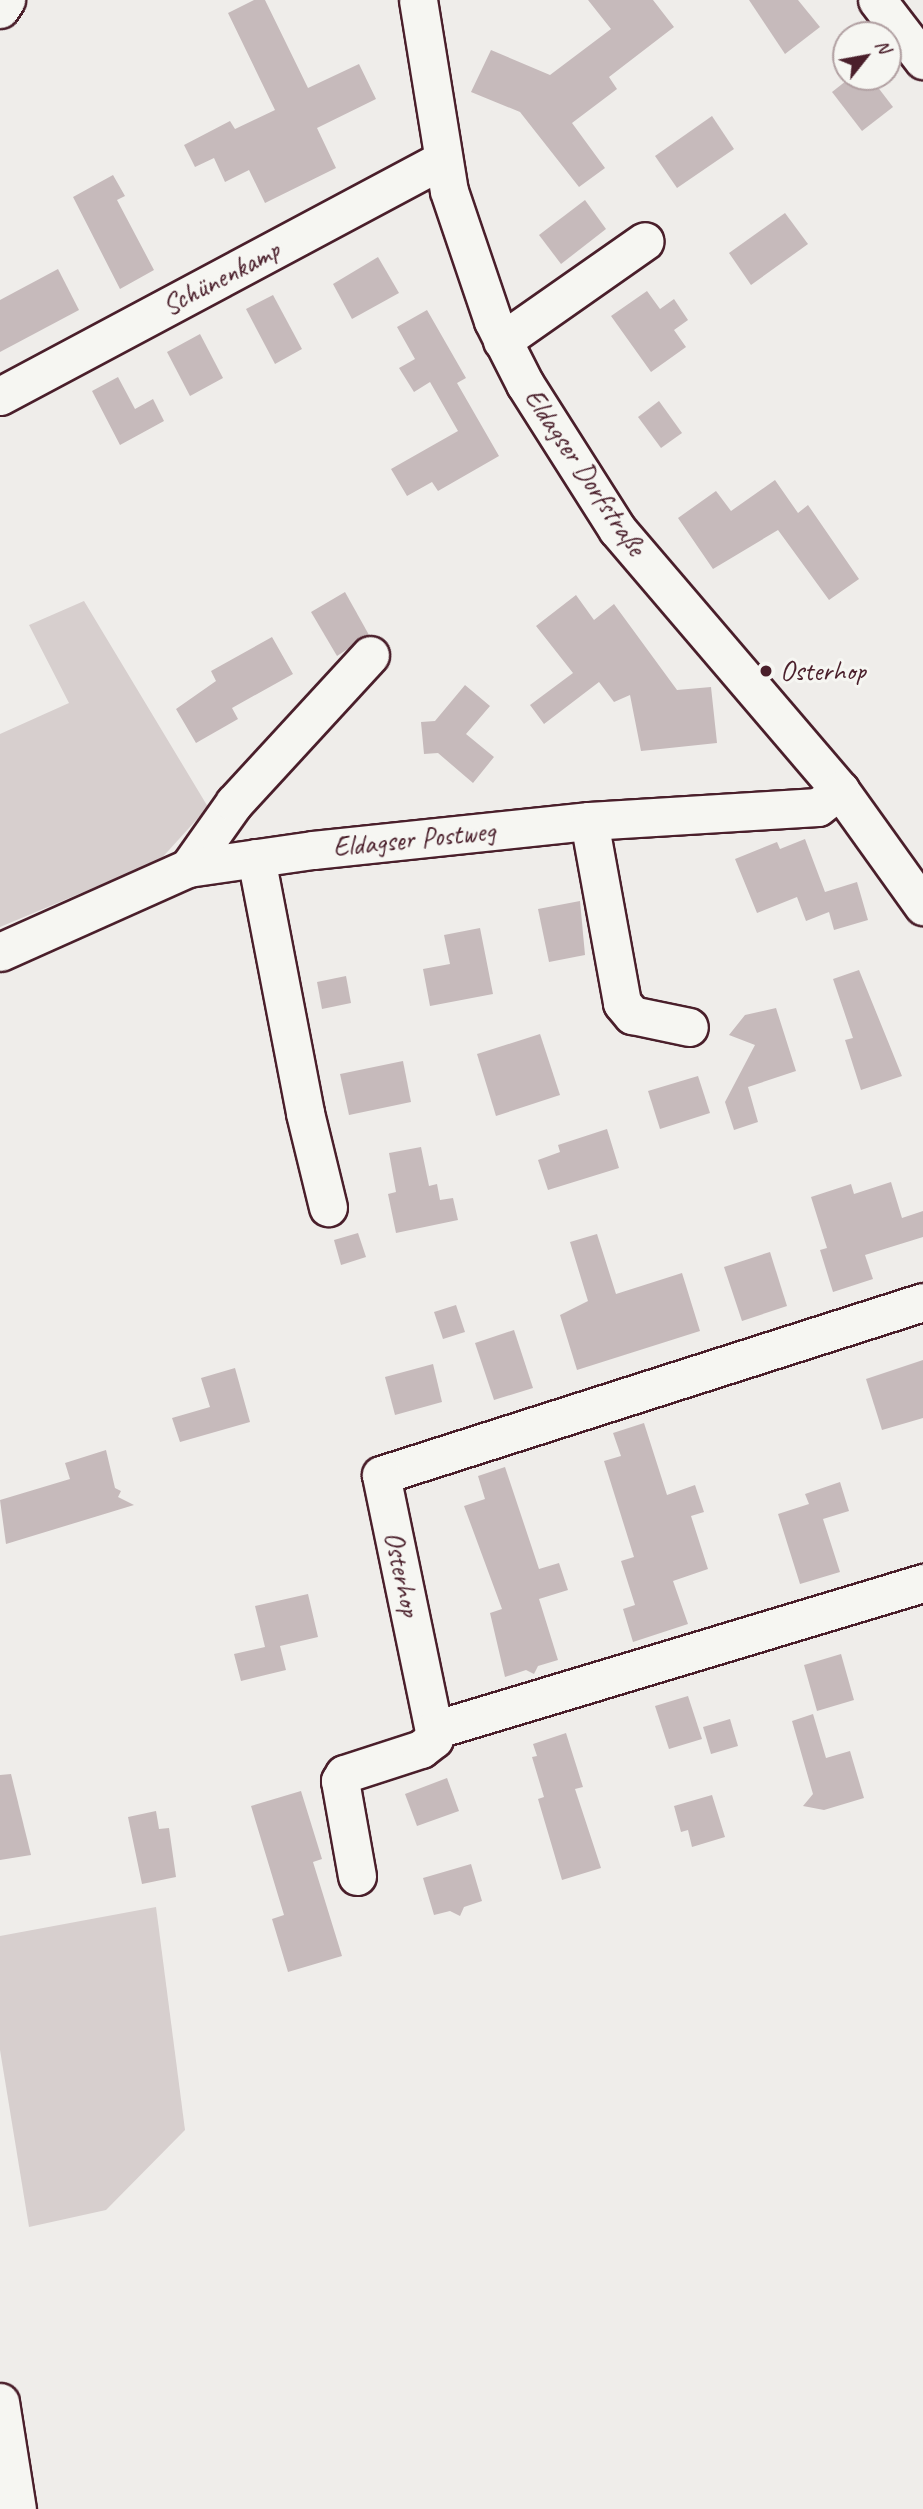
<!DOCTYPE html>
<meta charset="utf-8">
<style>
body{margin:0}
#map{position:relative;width:923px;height:2509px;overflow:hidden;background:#efedea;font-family:Caveat,sans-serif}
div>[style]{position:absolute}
.green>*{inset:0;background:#d7cfce}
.building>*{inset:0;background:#c6babb}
.roads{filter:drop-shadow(2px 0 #4a1f2b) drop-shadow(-2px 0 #4a1f2b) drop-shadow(0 2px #4a1f2b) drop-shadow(0 -2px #4a1f2b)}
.minor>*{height:37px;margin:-18.5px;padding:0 18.5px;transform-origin:18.5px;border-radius:18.5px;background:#f6f6f2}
.dots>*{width:19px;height:19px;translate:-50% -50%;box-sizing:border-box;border:4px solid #f6f6f2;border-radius:50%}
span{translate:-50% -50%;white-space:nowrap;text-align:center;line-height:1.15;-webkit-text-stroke:6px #f6f6f2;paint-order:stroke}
.street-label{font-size:28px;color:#4a1f2b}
.poi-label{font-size:28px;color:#4a1f2b}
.left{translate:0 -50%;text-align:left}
.north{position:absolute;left:832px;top:21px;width:70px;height:70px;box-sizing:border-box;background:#f6f6f2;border:2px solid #b1a0a2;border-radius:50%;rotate:59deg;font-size:19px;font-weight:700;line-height:28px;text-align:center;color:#4a1f2b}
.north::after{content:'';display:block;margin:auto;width:24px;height:32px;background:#4a1f2b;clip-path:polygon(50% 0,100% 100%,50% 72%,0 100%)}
</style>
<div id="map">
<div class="green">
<div style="clip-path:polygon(84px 601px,208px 807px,160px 860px,0 927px,0 734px,69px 703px,29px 625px)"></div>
<div style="clip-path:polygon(156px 1907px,185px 2130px,106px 2210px,29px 2227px,0 2050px,0 1936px)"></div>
</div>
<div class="building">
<div style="clip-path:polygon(254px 0,265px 0,308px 88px,359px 64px,376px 99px,317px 128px,336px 168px,265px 203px,249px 170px,225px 182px,214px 158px,195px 167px,184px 145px,230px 121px,235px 129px,275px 110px,228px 13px)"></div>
<div style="clip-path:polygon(588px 0,653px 0,674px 27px,609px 77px,617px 89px,572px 123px,605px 168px,579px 187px,520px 112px,471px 92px,491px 50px,550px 75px,611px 29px)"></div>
<div style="clip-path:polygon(749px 0,798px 0,820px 27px,785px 54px)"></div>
<div style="clip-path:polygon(851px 77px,870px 77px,893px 107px,862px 131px,832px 92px)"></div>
<div style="clip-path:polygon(712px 116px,734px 149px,677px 188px,655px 156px)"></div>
<div style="clip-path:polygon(113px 175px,125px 196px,117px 200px,154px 270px,120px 289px,73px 197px)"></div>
<div style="clip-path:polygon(585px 200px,606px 229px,561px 264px,539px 235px)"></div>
<div style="clip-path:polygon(785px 213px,808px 244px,751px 285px,729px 253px)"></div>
<div style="clip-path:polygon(378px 257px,399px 293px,352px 319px,333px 284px)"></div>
<div style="clip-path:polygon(58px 269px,79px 310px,0 352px,0 300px)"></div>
<div style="clip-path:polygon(647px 291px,660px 309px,674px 299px,688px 320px,674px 330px,686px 347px,651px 372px,611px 316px)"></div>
<div style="clip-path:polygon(273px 295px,302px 349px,275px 364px,246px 309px)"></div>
<div style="clip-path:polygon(427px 310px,466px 378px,457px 383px,499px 456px,438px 491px,432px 482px,407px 496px,391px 469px,458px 431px,430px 382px,414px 392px,399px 368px,415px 359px,397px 327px)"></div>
<div style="clip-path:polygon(200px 334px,223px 378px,190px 396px,167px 352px)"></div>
<div style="clip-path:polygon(118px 377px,135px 409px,153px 399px,164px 421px,120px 445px,92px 391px)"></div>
<div style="clip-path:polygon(659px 401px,682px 433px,661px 448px,638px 417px)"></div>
<div style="clip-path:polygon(775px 480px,798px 513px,808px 505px,859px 579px,829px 600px,778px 530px,713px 569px,678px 518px,716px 491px,731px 511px)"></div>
<div style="clip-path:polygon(345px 592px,369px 635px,337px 656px,311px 612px)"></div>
<div style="clip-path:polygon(576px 595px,594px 620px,614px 604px,677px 690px,711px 687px,717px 743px,641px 751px,630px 695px,614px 702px,599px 682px,544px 724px,530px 705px,573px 673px,536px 626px)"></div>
<div style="clip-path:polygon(272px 637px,293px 674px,232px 708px,238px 719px,196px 743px,176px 709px,216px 681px,211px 671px)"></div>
<div style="clip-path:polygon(465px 685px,490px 706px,466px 734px,494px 757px,473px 783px,438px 753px,424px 754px,421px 722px,435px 721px)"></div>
<div style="clip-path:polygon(805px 839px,825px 892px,857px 882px,868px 920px,834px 930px,829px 912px,806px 921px,797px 897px,757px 913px,735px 859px,777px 842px,780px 849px)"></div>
<div style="clip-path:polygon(580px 901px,585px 955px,549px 962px,538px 909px)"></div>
<div style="clip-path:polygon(480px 928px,493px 994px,430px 1006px,423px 969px,450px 964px,444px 935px)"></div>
<div style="clip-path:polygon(859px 970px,902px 1076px,861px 1090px,845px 1040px,853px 1038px,833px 979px)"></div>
<div style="clip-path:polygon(346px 976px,351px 1003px,322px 1009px,317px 982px)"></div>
<div style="clip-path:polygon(776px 1008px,796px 1071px,748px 1087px,758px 1122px,734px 1130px,725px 1102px,755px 1045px,729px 1035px,745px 1015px)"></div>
<div style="clip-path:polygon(540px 1034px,560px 1095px,496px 1116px,477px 1054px)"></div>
<div style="clip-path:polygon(403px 1061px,411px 1102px,349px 1115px,340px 1074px)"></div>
<div style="clip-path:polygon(698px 1076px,710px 1113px,660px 1129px,648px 1091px)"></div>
<div style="clip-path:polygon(607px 1129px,619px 1168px,548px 1190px,538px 1160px,560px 1152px,558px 1145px)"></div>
<div style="clip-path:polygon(421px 1147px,429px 1186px,437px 1184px,440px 1200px,453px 1198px,458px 1220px,396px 1233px,388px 1194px,396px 1192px,389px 1153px)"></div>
<div style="clip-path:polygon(891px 1182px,902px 1218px,923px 1211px,923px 1237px,865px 1255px,873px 1279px,833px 1292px,820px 1250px,827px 1248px,811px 1197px,851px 1184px,854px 1194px)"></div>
<div style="clip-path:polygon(358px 1233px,366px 1257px,341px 1265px,334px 1240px)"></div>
<div style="clip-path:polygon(597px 1234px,616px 1294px,682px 1273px,700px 1331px,577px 1370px,560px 1315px,588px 1301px,570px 1242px)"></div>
<div style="clip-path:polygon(770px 1252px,787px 1306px,742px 1321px,724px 1267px)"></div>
<div style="clip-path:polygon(456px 1305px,465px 1332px,443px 1339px,434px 1312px)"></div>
<div style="clip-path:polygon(514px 1330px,533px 1388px,494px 1400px,475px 1343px)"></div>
<div style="clip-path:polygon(923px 1360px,923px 1418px,882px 1430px,866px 1379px)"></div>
<div style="clip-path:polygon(433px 1364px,442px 1402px,395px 1415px,385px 1377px)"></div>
<div style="clip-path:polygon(235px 1368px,250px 1422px,180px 1442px,172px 1418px,210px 1407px,201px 1378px)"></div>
<div style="clip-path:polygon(644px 1423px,667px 1495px,695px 1485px,704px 1512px,691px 1516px,708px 1569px,673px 1581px,688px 1624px,633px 1642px,623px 1609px,635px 1605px,621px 1561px,634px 1557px,604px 1461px,621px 1456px,613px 1433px)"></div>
<div style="clip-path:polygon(106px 1450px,115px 1488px,121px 1491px,118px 1497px,134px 1505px,6px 1544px,0 1500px,70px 1479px,65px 1463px)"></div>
<div style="clip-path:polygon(505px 1467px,539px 1569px,559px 1563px,568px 1590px,539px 1599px,558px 1660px,538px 1666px,534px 1674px,526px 1670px,505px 1677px,490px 1613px,502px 1609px,464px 1506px,485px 1499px,478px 1476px)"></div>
<div style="clip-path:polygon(840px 1482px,849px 1511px,823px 1519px,840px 1572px,800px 1584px,778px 1514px,809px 1504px,805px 1494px)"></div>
<div style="clip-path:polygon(308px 1594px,318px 1637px,280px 1646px,286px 1670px,241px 1681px,234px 1654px,265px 1647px,255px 1606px)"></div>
<div style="clip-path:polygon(841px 1654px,854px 1700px,817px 1711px,804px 1665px)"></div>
<div style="clip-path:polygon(688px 1696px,702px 1739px,669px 1749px,655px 1706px)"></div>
<div style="clip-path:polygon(813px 1714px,826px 1758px,850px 1751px,864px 1798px,824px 1810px,803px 1806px,813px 1794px,792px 1721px)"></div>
<div style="clip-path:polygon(730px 1719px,738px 1746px,711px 1754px,703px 1727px)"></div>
<div style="clip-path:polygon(566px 1733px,583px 1787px,575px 1789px,601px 1868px,562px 1880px,538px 1799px,544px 1797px,532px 1757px,537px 1756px,533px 1744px)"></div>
<div style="clip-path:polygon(11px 1774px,31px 1855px,0 1860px,0 1775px)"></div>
<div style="clip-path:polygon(447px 1778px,459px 1811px,417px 1826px,405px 1794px)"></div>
<div style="clip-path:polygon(301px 1791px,322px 1859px,313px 1862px,342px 1956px,288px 1972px,272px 1919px,284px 1915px,251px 1806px)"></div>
<div style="clip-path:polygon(712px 1795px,725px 1837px,692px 1847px,688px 1830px,681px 1832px,674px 1806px)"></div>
<div style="clip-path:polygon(156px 1811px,159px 1829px,169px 1828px,176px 1877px,142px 1884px,128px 1817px)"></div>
<div style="clip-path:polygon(471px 1864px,482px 1901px,464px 1907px,460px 1916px,450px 1911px,434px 1915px,423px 1878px)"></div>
</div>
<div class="roads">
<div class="minor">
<div style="left:418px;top:0;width:193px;rotate:80.8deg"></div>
<div style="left:449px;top:191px;width:137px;rotate:71.3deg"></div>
<div style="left:493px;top:321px;width:71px;rotate:63.1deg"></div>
<div style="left:525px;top:384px;width:172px;rotate:57.6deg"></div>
<div style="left:617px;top:529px;width:343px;rotate:49.5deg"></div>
<div style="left:840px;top:790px;width:143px;rotate:54.4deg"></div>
<div style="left:877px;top:0;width:76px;rotate:52.5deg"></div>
<div style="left:0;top:9px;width:11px;rotate:-56deg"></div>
<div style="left:502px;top:341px;width:174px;rotate:-35deg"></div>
<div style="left:0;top:396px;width:501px;rotate:-28.1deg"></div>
<div style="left:589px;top:821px;width:185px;rotate:79.7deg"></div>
<div style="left:622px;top:1003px;width:16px;rotate:50deg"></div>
<div style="left:632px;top:1015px;width:58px;rotate:11.9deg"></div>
<div style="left:256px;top:858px;width:260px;rotate:79.1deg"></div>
<div style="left:305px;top:1113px;width:97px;rotate:76.3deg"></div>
<div style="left:188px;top:868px;width:80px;rotate:-54.7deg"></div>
<div style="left:234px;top:803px;width:201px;rotate:-47.4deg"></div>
<div style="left:0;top:952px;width:206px;rotate:-24.1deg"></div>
<div style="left:188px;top:868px;width:126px;rotate:-8.2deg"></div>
<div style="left:313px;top:850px;width:278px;rotate:-6deg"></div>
<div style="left:589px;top:821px;width:229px;rotate:-3.5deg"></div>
<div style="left:818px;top:807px;width:28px;rotate:-38deg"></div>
<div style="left:923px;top:1302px;width:569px;rotate:162.3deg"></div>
<div style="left:381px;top:1475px;width:260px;rotate:78.3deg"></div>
<div style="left:434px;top:1730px;width:511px;rotate:-16.73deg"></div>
<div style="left:357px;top:1876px;width:97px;rotate:-100.1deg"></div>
<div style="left:340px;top:1781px;width:8px;rotate:-60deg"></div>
<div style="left:344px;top:1774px;width:81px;rotate:-18deg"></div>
<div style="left:421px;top:1749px;width:16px;rotate:-38deg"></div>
<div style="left:434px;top:1739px;width:9px;rotate:-90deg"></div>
<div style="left:0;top:2402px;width:108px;rotate:81deg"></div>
</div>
</div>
<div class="dots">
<div style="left:766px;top:671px;background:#4a1f2b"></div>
</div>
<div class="street-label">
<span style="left:221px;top:278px;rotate:-28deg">Schünenkamp</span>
<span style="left:585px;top:472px;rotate:56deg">Eldagser Dorfstraße</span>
<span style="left:414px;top:839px;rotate:-6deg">Eldagser Postweg</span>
<span style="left:402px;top:1574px;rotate:78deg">Osterhop</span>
</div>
<div class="poi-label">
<span class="left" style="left:780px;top:671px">Osterhop</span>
</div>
<div class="north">N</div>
</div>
